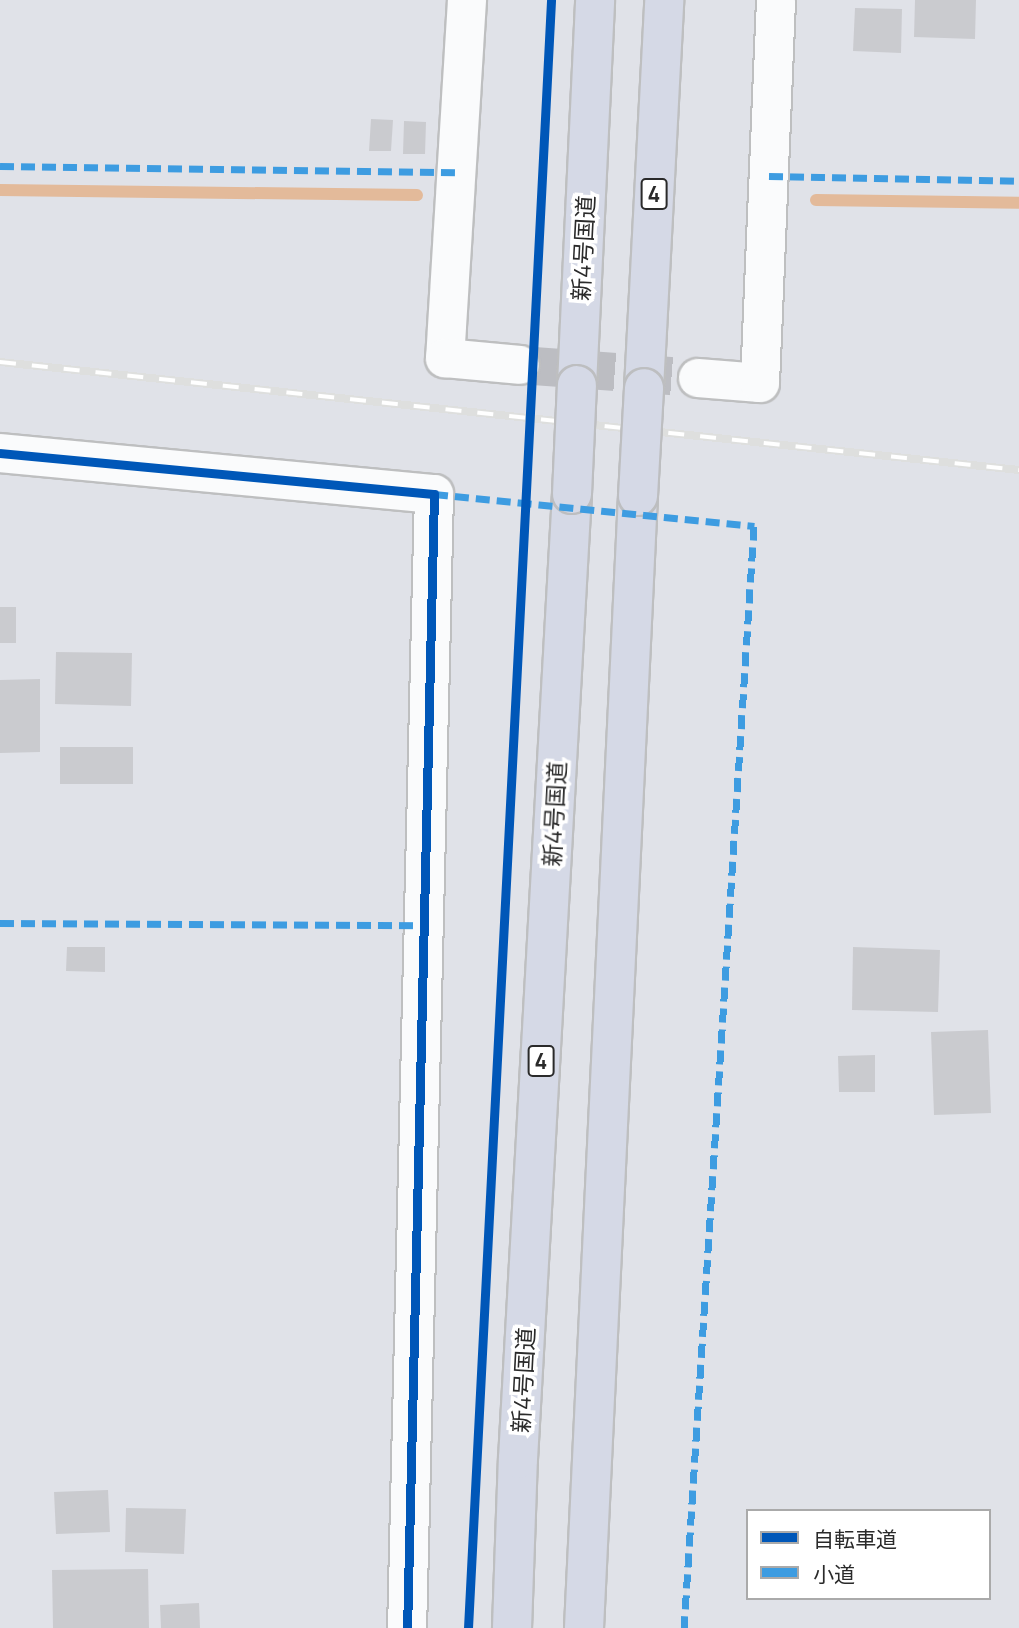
<!DOCTYPE html>
<meta charset="utf-8">
<style>
body{margin:0}
#map{position:relative;width:1019px;height:1628px;overflow:hidden;background:#e0e2e8;font-family:Manrope,"Noto Sans JP",sans-serif}
div>[style]{position:absolute}
.stream>*{height:12px;margin:-6px;padding:0 6px;transform-origin:6px;border-radius:6px;background:#e3ba9a}
.building>*{inset:0;background:#cacbcf}
.minor-tunnel>*{height:38px;margin-top:-19px;transform-origin:0;background:repeating-linear-gradient(90deg,#bcbdc2 0 38px,transparent 0 57px)}
.roads{filter:drop-shadow(2px 0 #bebfc0) drop-shadow(-2px 0 #bebfc0) drop-shadow(0 2px #bebfc0) drop-shadow(0 -2px #bebfc0)}
.minor>*{height:38px;margin:-19px;padding:0 19px;transform-origin:19px;border-radius:19px;background:#fafbfc}
.trunk>*{height:38px;margin:-19px;padding:0 19px;transform-origin:19px;border-radius:19px;background:#d5d9e6}
.rail>*{height:8px;margin-top:-4px;transform-origin:0;background:repeating-linear-gradient(90deg,#fff 0 16px,#dedfde 0 32px);box-sizing:border-box;border-block:2px solid #dedfde}
.bridges{filter:drop-shadow(2px 0 #bdbec0) drop-shadow(-2px 0 #bdbec0) drop-shadow(0 2px #bdbec0) drop-shadow(0 -2px #bdbec0)}
.trunk-bridge>*{height:38px;margin:-19px;padding:0 19px;transform-origin:19px;border-radius:19px;background:#d5d9e6}
.quiet>*{height:7px;margin-top:-3.5px;transform-origin:0;background:repeating-linear-gradient(90deg,#3d9ce1 0 14px,transparent 0 21px)}
.cycleway>*{height:9px;margin:-4.5px;padding:0 4.5px;transform-origin:4.5px;border-radius:4.5px;background:#0057b8}
span{translate:-50% -50%;white-space:nowrap;text-align:center;line-height:1.15;-webkit-text-stroke:7px #fff;paint-order:stroke}
.shield-label span{padding:2px 5px;background:#fff;border:2px solid;border-radius:5px;-webkit-text-stroke-width:0}
.shield-label{font-size:21px;color:#2a2a2a;font-weight:700}
.street-label{font-size:23px;color:#2a2a2a}
.legend{position:absolute;left:746px;top:1509px;width:245px;height:91px;box-sizing:border-box;background:#fff;border:2px solid #aaa;margin:0;padding:9px 12px;list-style:none;font-size:21px;color:#2a2a2a}
.legend li{display:flex;align-items:center;gap:14px;height:35px}
.legend b{width:35px;border:2px solid #aaa}
</style>
<div id="map">
<div class="stream">
<div style="left:0;top:190px;width:417px;rotate:0.7deg"></div>
<div style="left:816px;top:200px;width:203px;rotate:0.8deg"></div>
</div>
<div class="building">
<div style="clip-path:polygon(915px 0,976px 0,975px 39px,914px 37px)"></div>
<div style="clip-path:polygon(855px 8px,902px 9px,901px 53px,853px 51px)"></div>
<div style="clip-path:polygon(371px 119px,393px 120px,391px 151px,369px 151px)"></div>
<div style="clip-path:polygon(404px 121px,426px 122px,425px 154px,403px 154px)"></div>
<div style="clip-path:polygon(0 607px,16px 607px,16px 643px,0 643px)"></div>
<div style="clip-path:polygon(56px 652px,132px 653px,131px 706px,55px 704px)"></div>
<div style="clip-path:polygon(40px 679px,40px 752px,0 753px,0 680px)"></div>
<div style="clip-path:polygon(60px 747px,133px 747px,133px 784px,60px 784px)"></div>
<div style="clip-path:polygon(67px 947px,105px 947px,105px 972px,66px 971px)"></div>
<div style="clip-path:polygon(853px 947px,940px 950px,938px 1012px,852px 1010px)"></div>
<div style="clip-path:polygon(988px 1030px,991px 1113px,934px 1115px,931px 1032px)"></div>
<div style="clip-path:polygon(875px 1055px,875px 1092px,839px 1092px,838px 1056px)"></div>
<div style="clip-path:polygon(108px 1490px,110px 1532px,56px 1534px,54px 1492px)"></div>
<div style="clip-path:polygon(126px 1508px,186px 1509px,184px 1554px,125px 1552px)"></div>
<div style="clip-path:polygon(148px 1569px,149px 1628px,53px 1628px,52px 1570px)"></div>
<div style="clip-path:polygon(199px 1603px,200px 1628px,161px 1628px,160px 1605px)"></div>
</div>
<div class="minor-tunnel">
<div style="left:520px;top:365px;width:178px;rotate:4.2deg"></div>
</div>
<div class="roads">
<div class="minor">
<div style="left:467px;top:0;width:359px;rotate:93.5deg"></div>
<div style="left:445px;top:358px;width:75px;rotate:5.3deg"></div>
<div style="left:698px;top:378px;width:62px;rotate:4.6deg"></div>
<div style="left:760px;top:383px;width:383px;rotate:-87.6deg"></div>
<div style="left:0;top:453px;width:436px;rotate:5.4deg"></div>
<div style="left:434px;top:494px;width:1134px;rotate:91.36deg"></div>
</div>
<div class="trunk">
<div style="left:577px;top:385px;width:385px;rotate:-87.3deg"></div>
<div style="left:644px;top:388px;width:389px;rotate:-87deg"></div>
<div style="left:512px;top:1628px;width:169px;rotate:-88deg"></div>
<div style="left:518px;top:1459px;width:967px;rotate:-86.8deg"></div>
<div style="left:584px;top:1628px;width:1133px;rotate:-87.27deg"></div>
</div>
</div>
<div class="rail">
<div style="left:0;top:362px;width:1025px;rotate:6.05deg"></div>
</div>
<div class="bridges">
<div class="trunk-bridge">
<div style="left:572px;top:494px;width:109px;rotate:-87.4deg"></div>
<div style="left:638px;top:496px;width:108px;rotate:-86.8deg"></div>
</div>
</div>
<div class="quiet">
<div style="left:0;top:166px;width:456px;rotate:0.8deg"></div>
<div style="left:769px;top:176px;width:250px;rotate:1.1deg"></div>
<div style="left:434px;top:494px;width:322px;rotate:5.7deg"></div>
<div style="left:754px;top:526px;width:1104px;rotate:93.63deg"></div>
<div style="left:0;top:923px;width:424px;rotate:0.3deg"></div>
</div>
<div class="cycleway">
<div style="left:0;top:453px;width:436px;rotate:5.4deg"></div>
<div style="left:434px;top:494px;width:1134px;rotate:91.36deg"></div>
<div style="left:468px;top:1628px;width:1630px;rotate:-87.08deg"></div>
</div>
<div class="shield-label">
<span style="left:654px;top:194px">4</span>
<span style="left:541px;top:1061px">4</span>
</div>
<div class="street-label">
<span style="left:583px;top:248px;rotate:-87deg">新4号国道</span>
<span style="left:554px;top:814px;rotate:-87deg">新4号国道</span>
<span style="left:523px;top:1380px;rotate:-87deg">新4号国道</span>
</div>
<ul class="legend">
<li><b style="height:9px;background:#0057b8"></b>自転車道</li>
<li><b style="height:9px;background:#3d9ce1"></b>小道</li>
</ul>
</div>
